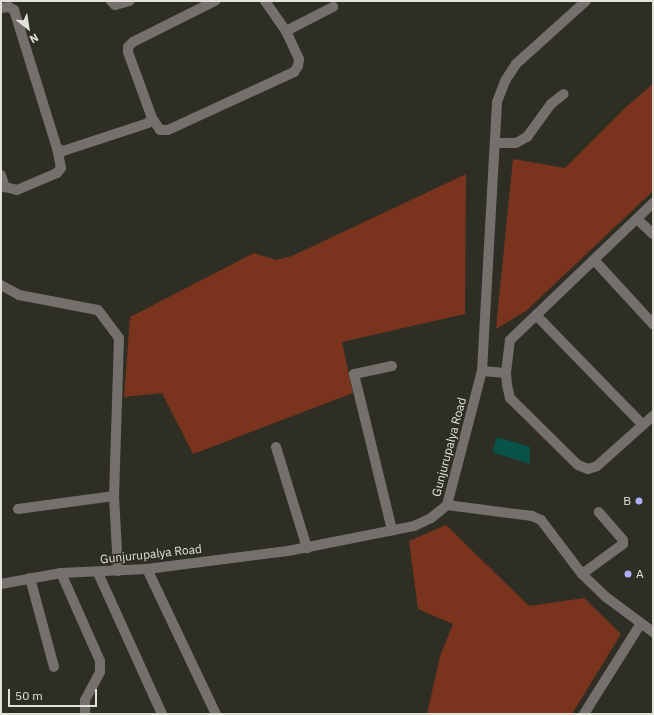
<!DOCTYPE html>
<style>
body{margin:0}
#map{position:relative;width:654px;height:715px;overflow:hidden;background:#2e2e24;font-family:"IBM Plex Sans",sans-serif}
div>[style]{position:absolute}
.green>*{inset:0;background:#7a341d}
.water>*{inset:0;background:#085347}
.minor>*{height:10px;margin:-5px;padding:0 5px;transform-origin:5px;border-radius:5px;background:#74716d}
.dots>*{width:11px;height:11px;translate:-50% -50%;box-sizing:border-box;border:2px solid #2e2e24;border-radius:50%}
span{translate:-50% -50%;white-space:nowrap;text-align:center;line-height:1.15;-webkit-text-stroke:3px #2e2e24;paint-order:stroke}
.street-label{font-size:12px;color:#e2e2db}
.poi-label{font-size:12px;color:#e2e2db}
.right{translate:-100% -50%;text-align:right}
.left{translate:0 -50%;text-align:left}
.frame{position:absolute;inset:0;border:2px solid #e2e2db;pointer-events:none}
.north{position:absolute;left:8px;top:8px;width:40px;height:40px;-webkit-text-stroke:3px #2e2e24;paint-order:stroke;rotate:150deg;font-size:11px;font-weight:700;line-height:16px;text-align:center;color:#e2e2db}
.north::after{content:'';display:block;margin:auto;width:14px;height:18px;background:#e2e2db;clip-path:polygon(50% 0,100% 100%,50% 72%,0 100%)}
.scale{position:absolute;left:8px;top:689px;width:89px;height:18px;box-sizing:border-box;border:2px solid #e2e2db;border-top:0;padding-left:5px;font-size:12px;line-height:14px;white-space:nowrap;color:#e2e2db;-webkit-text-stroke:3px #2e2e24;paint-order:stroke}
</style>
<div id="map">
<div class="green">
<div style="clip-path:polygon(653px 84px,653px 191px,526px 311px,496px 329px,513px 159px,565px 168px,626px 107px)"></div>
<div style="clip-path:polygon(466px 174px,465px 314px,342px 342px,353px 393px,193px 454px,162px 393px,124px 397px,130px 317px,254px 253px,276px 260px,292px 256px)"></div>
<div style="clip-path:polygon(446px 525px,529px 606px,584px 598px,621px 634px,572px 714px,427px 714px,440px 656px,453px 624px,418px 609px,409px 541px)"></div>
</div>
<div class="water">
<div style="clip-path:polygon(497px 437px,530px 447px,530px 464px,492px 452px)"></div>
</div>
<div class="minor">
<div style="left:111px;top:1px;width:6px;rotate:45deg"></div>
<div style="left:115px;top:5px;width:15px;rotate:-16deg"></div>
<div style="left:265px;top:1px;width:37px;rotate:55deg"></div>
<div style="left:286px;top:31px;width:53px;rotate:-27.1deg"></div>
<div style="left:1px;top:8px;width:8px;rotate:-7deg"></div>
<div style="left:9px;top:7px;width:6px;rotate:31deg"></div>
<div style="left:14px;top:10px;width:145px;rotate:72.7deg"></div>
<div style="left:57px;top:148px;width:7px;rotate:27deg"></div>
<div style="left:63px;top:151px;width:89px;rotate:-18.2deg"></div>
<div style="left:148px;top:123px;width:6px;rotate:-51deg"></div>
<div style="left:152px;top:118px;width:70px;rotate:-110deg"></div>
<div style="left:128px;top:52px;width:5px;rotate:-90deg"></div>
<div style="left:128px;top:47px;width:7px;rotate:-45deg"></div>
<div style="left:133px;top:42px;width:92px;rotate:-26.6deg"></div>
<div style="left:152px;top:118px;width:14px;rotate:56deg"></div>
<div style="left:160px;top:130px;width:8px"></div>
<div style="left:168px;top:130px;width:139px;rotate:-24.7deg"></div>
<div style="left:294px;top:72px;width:7px;rotate:-56deg"></div>
<div style="left:298px;top:66px;width:7px;rotate:-82deg"></div>
<div style="left:299px;top:59px;width:31px;rotate:-115deg"></div>
<div style="left:495px;top:143px;width:21px"></div>
<div style="left:516px;top:143px;width:13px;rotate:-29deg"></div>
<div style="left:527px;top:137px;width:41px;rotate:-54deg"></div>
<div style="left:551px;top:104px;width:16px;rotate:-38deg"></div>
<div style="left:1px;top:175px;width:13px;rotate:72deg"></div>
<div style="left:5px;top:187px;width:12px;rotate:14deg"></div>
<div style="left:17px;top:190px;width:43px;rotate:-23deg"></div>
<div style="left:57px;top:173px;width:6px;rotate:-51deg"></div>
<div style="left:61px;top:168px;width:20px;rotate:-101deg"></div>
<div style="left:653px;top:203px;width:198px;rotate:136.2deg"></div>
<div style="left:510px;top:340px;width:33px;rotate:97deg"></div>
<div style="left:506px;top:373px;width:12px;rotate:85deg"></div>
<div style="left:507px;top:385px;width:13px;rotate:77deg"></div>
<div style="left:510px;top:398px;width:95px;rotate:44.6deg"></div>
<div style="left:578px;top:465px;width:11px;rotate:22deg"></div>
<div style="left:588px;top:469px;width:9px;rotate:-18deg"></div>
<div style="left:597px;top:466px;width:75px;rotate:-41.8deg"></div>
<div style="left:637px;top:219px;width:22px;rotate:43deg"></div>
<div style="left:595px;top:261px;width:86px;rotate:47.4deg"></div>
<div style="left:1px;top:285px;width:21px;rotate:29deg"></div>
<div style="left:19px;top:295px;width:80px;rotate:10.8deg"></div>
<div style="left:98px;top:310px;width:35px;rotate:53deg"></div>
<div style="left:119px;top:338px;width:158px;rotate:91.8deg"></div>
<div style="left:114px;top:496px;width:75px;rotate:86.9deg"></div>
<div style="left:536px;top:315px;width:153px;rotate:45.8deg"></div>
<div style="left:392px;top:366px;width:39px;rotate:168deg"></div>
<div style="left:354px;top:374px;width:161px;rotate:76.3deg"></div>
<div style="left:482px;top:371px;width:24px;rotate:5deg"></div>
<div style="left:276px;top:447px;width:106px;rotate:72.9deg"></div>
<div style="left:447px;top:505px;width:86px;rotate:7.4deg"></div>
<div style="left:532px;top:516px;width:10px;rotate:24deg"></div>
<div style="left:541px;top:520px;width:68px;rotate:52.8deg"></div>
<div style="left:582px;top:574px;width:33px;rotate:44deg"></div>
<div style="left:606px;top:597px;width:59px;rotate:36.7deg"></div>
<div style="left:18px;top:509px;width:97px;rotate:-7.7deg"></div>
<div style="left:147px;top:569px;width:161px;rotate:64.6deg"></div>
<div style="left:61px;top:573px;width:96px;rotate:66.1deg"></div>
<div style="left:100px;top:661px;width:11px;rotate:90deg"></div>
<div style="left:100px;top:672px;width:32px;rotate:118deg"></div>
<div style="left:85px;top:700px;width:14px;rotate:90deg"></div>
<div style="left:98px;top:573px;width:155px;rotate:65.6deg"></div>
<div style="left:582px;top:574px;width:51px;rotate:-36.2deg"></div>
<div style="left:623px;top:544px;width:4px;rotate:-90deg"></div>
<div style="left:623px;top:540px;width:37px;rotate:-131deg"></div>
<div style="left:30px;top:578px;width:92px;rotate:74.9deg"></div>
<div style="left:1px;top:584px;width:61px;rotate:-10.4deg"></div>
<div style="left:61px;top:573px;width:86px;rotate:-2.7deg"></div>
<div style="left:147px;top:569px;width:142px;rotate:-7.3deg"></div>
<div style="left:288px;top:551px;width:128px;rotate:-11.2deg"></div>
<div style="left:414px;top:526px;width:19px;rotate:-25deg"></div>
<div style="left:431px;top:518px;width:21px;rotate:-39deg"></div>
<div style="left:447px;top:505px;width:138px;rotate:-75.4deg"></div>
<div style="left:482px;top:371px;width:269px;rotate:-86.8deg"></div>
<div style="left:497px;top:102px;width:22px;rotate:-69deg"></div>
<div style="left:505px;top:81px;width:20px;rotate:-57deg"></div>
<div style="left:516px;top:64px;width:94px;rotate:-42deg"></div>
<div style="left:584px;top:714px;width:107px;rotate:-57.9deg"></div>
</div>
<div class="dots">
<div style="left:639px;top:501px;background:#adaffb"></div>
<div style="left:628px;top:574px;background:#adaffb"></div>
</div>
<div class="street-label">
<span style="left:449px;top:447px;rotate:-75deg">Gunjurupalya Road</span>
<span style="left:151px;top:554px;rotate:-6deg">Gunjurupalya Road</span>
</div>
<div class="poi-label">
<span class="right" style="left:631px;top:501px">B</span>
<span class="left" style="left:636px;top:574px">A</span>
</div>
<div class="frame"></div>
<div class="north">N</div>
<div class="scale">50 m</div>
</div>
